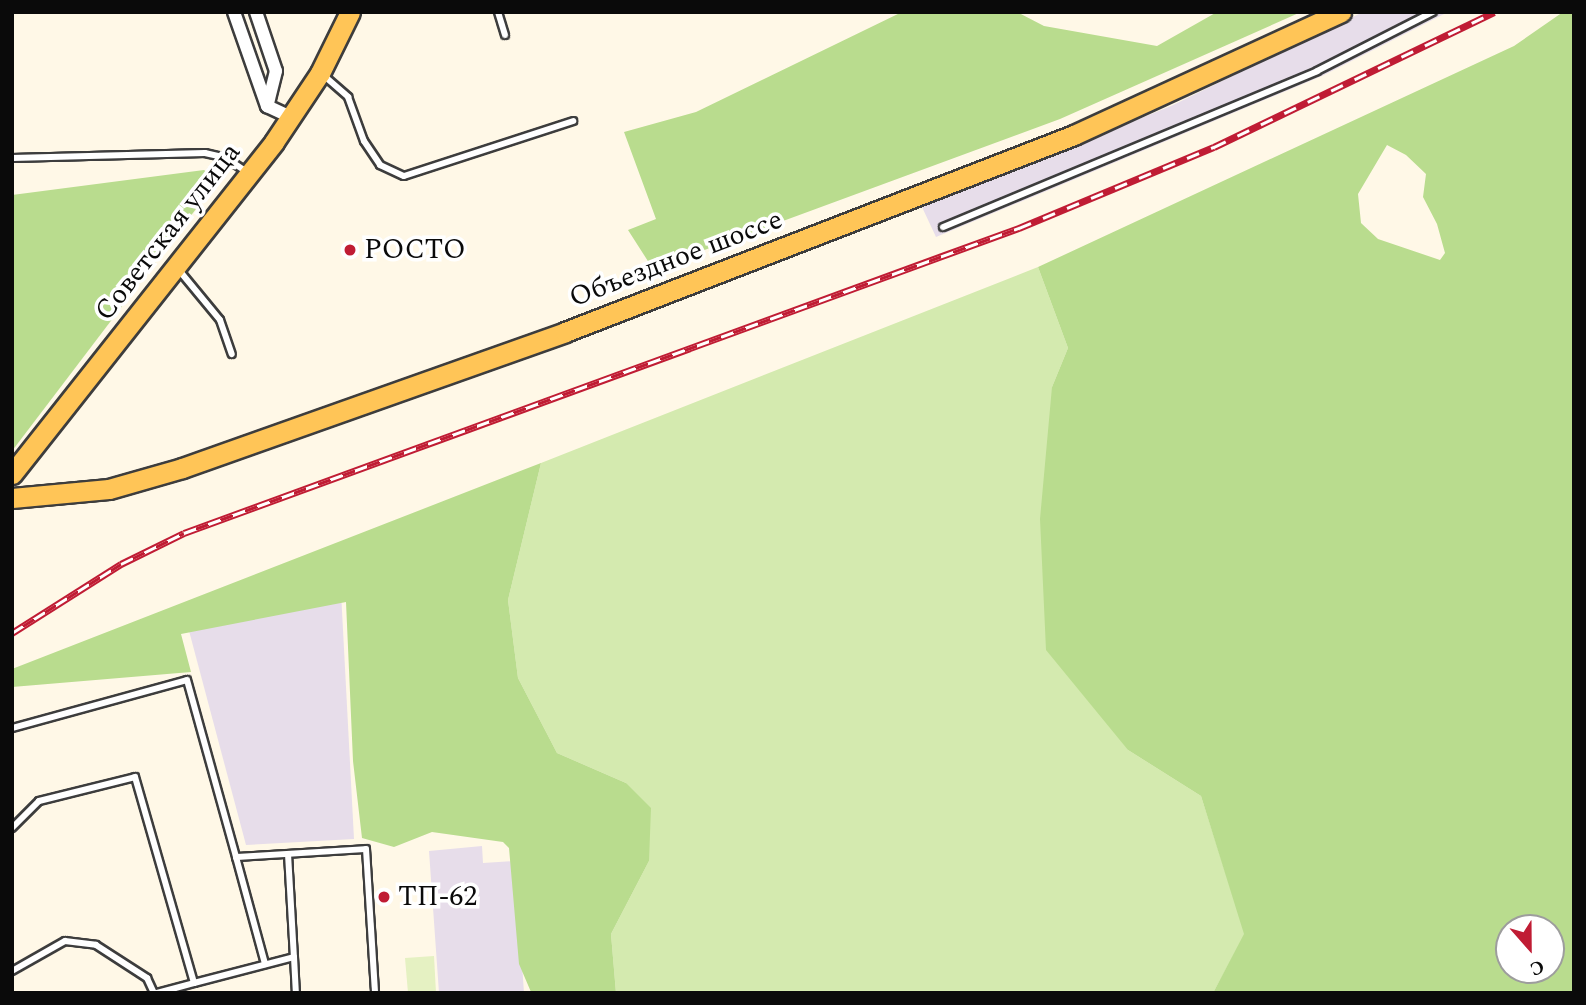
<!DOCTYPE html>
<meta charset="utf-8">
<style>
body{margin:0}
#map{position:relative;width:1586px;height:1005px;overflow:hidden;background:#fff8e7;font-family:Spectral,serif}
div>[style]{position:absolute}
.industrial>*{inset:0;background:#e7ddea}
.green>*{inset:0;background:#d4eaaf}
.forest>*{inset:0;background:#b9dc8e}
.pitch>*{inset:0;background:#e5f1c2}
.roads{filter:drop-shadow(2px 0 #3d3d3d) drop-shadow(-2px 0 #3d3d3d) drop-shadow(0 2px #3d3d3d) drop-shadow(0 -2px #3d3d3d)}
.lane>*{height:6px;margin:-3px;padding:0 3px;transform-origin:3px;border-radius:3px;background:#fff}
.street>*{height:12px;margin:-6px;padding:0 6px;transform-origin:6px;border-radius:6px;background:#fff}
.primary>*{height:19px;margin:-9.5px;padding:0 9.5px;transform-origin:9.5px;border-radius:9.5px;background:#ffc557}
.rail>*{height:7px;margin-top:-3.5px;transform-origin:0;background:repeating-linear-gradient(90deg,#fff 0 13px,#c01c34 0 26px);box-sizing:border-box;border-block:2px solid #c01c34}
.dots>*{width:19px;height:19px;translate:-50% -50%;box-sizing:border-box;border:4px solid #fff;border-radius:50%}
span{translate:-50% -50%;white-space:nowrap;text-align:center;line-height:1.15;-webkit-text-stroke:7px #fff;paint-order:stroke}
.street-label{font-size:28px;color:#0a0a0a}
.poi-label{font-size:28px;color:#0a0a0a}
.left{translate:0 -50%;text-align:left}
.frame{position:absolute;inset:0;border:14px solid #0a0a0a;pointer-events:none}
.north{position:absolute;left:1495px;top:914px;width:70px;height:70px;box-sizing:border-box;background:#fff;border:2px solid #9d9d9d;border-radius:50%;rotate:159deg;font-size:19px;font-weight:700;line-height:28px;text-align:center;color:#0a0a0a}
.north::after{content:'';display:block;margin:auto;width:24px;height:32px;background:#c01c34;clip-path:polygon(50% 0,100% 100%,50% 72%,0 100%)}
</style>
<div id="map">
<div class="industrial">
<div style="clip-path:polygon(1363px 12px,1448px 12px,1322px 76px,936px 237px,922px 207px,1171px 106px)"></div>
<div style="clip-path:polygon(341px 592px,354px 839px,246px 845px,188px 627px)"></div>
<div style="clip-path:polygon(482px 846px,483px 863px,515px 861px,524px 993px,439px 993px,429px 851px)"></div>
</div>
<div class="green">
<div style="clip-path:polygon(1038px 267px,1068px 348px,1052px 387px,1128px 750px,1201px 796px,1245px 934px,1213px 993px,616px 993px,611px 934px,649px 861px,626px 783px,557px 753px,518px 678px,508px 600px,541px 463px)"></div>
</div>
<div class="forest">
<div style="clip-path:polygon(902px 12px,1017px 12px,1044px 26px,1157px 46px,1217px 12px,1301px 12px,1060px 119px,653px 269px,628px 230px,656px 219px,624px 132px,696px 112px)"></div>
<div style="clip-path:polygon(evenodd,1563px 12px,1574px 12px,1574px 993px,1213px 993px,1244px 934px,1201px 796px,1128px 750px,1046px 650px,1040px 519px,1052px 387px,1068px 348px,1038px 267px,1514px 46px,1563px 12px,1387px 145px,1406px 155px,1426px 174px,1423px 197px,1437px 224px,1445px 253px,1440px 260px,1378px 239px,1361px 223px,1358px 194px,1387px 145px,1563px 12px,1509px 928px,1551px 928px,1551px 970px,1509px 970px,1509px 928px)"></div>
<div style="clip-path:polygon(204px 170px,218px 180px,12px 451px,12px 195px)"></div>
<div style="clip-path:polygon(541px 463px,508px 600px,518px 678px,557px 753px,626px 783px,651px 808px,649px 861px,611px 934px,616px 993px,531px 992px,519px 964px,509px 848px,503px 842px,432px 832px,394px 847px,362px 838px,353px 761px,346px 602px,181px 634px,191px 672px,12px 687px,12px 669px)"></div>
</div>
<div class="pitch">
<div style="clip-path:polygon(434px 956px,436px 993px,408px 993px,405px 958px)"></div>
</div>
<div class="roads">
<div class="lane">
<div style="left:498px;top:12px;width:24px;rotate:73deg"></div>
<div style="left:322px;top:74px;width:35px;rotate:41deg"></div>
<div style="left:348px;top:97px;width:47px;rotate:70deg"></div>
<div style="left:364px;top:141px;width:29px;rotate:56deg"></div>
<div style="left:380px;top:165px;width:26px;rotate:25deg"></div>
<div style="left:404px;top:176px;width:178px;rotate:-18deg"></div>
<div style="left:12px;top:158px;width:193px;rotate:-1.5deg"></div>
<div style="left:205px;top:153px;width:22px;rotate:13deg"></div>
<div style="left:226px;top:158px;width:27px;rotate:34deg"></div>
<div style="left:943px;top:227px;width:405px;rotate:-22.6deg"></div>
<div style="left:1317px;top:71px;width:130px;rotate:-27deg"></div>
<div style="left:178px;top:269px;width:66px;rotate:50.5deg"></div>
<div style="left:220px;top:320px;width:36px;rotate:71deg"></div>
<div style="left:12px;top:728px;width:181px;rotate:-15.3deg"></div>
<div style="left:187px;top:680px;width:184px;rotate:74.5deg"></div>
<div style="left:236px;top:857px;width:130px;rotate:-3.5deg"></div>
<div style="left:366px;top:849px;width:144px;rotate:86.4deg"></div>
<div style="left:12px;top:828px;width:38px;rotate:-45deg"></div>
<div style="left:39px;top:801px;width:99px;rotate:-14deg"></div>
<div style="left:135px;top:777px;width:214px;rotate:74deg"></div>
<div style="left:194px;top:983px;width:103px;rotate:-14.6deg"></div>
<div style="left:294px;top:957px;width:36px;rotate:87deg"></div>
<div style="left:288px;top:854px;width:103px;rotate:86.7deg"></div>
<div style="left:236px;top:857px;width:111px;rotate:74.8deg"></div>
<div style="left:12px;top:971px;width:61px;rotate:-29.5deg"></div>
<div style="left:65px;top:941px;width:31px;rotate:7deg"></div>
<div style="left:96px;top:945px;width:61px;rotate:32.9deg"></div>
<div style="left:147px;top:978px;width:17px;rotate:65deg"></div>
<div style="left:157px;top:993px;width:38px;rotate:-15deg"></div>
</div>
<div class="street">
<div style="left:234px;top:12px;width:100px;rotate:70.7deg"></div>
<div style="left:267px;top:106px;width:26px;rotate:25deg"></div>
<div style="left:256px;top:12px;width:62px;rotate:71.3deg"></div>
<div style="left:276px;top:71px;width:36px;rotate:104deg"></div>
</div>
<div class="primary">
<div style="left:12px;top:474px;width:423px;rotate:-51.7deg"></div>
<div style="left:274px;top:142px;width:83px;rotate:-56.3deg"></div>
<div style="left:320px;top:73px;width:68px;rotate:-63.8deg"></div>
<div style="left:12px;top:498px;width:97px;rotate:-5.3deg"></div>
<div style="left:109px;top:489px;width:76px;rotate:-16deg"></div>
<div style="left:182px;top:468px;width:406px;rotate:-19.5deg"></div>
<div style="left:565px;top:332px;width:546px;rotate:-21.16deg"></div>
<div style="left:1074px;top:135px;width:294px;rotate:-24.7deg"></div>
</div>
</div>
<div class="rail">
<div style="left:12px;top:633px;width:129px;rotate:-32.3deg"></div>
<div style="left:121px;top:564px;width:70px;rotate:-26.2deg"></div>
<div style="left:184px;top:533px;width:889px;rotate:-20.07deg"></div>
<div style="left:1019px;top:228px;width:211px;rotate:-22.6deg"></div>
<div style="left:1214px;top:147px;width:311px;rotate:-25.7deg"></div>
</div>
<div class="dots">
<div style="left:350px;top:250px;background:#c01c34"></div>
<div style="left:384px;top:897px;background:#c01c34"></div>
</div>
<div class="street-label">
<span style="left:168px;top:232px;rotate:-52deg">Советская улица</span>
<span style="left:676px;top:259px;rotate:-21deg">Объездное шоссе</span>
</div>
<div class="poi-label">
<span class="left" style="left:364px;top:250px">РОСТО</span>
<span class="left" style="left:398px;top:897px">ТП-62</span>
</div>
<div class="frame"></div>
<div class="north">С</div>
</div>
